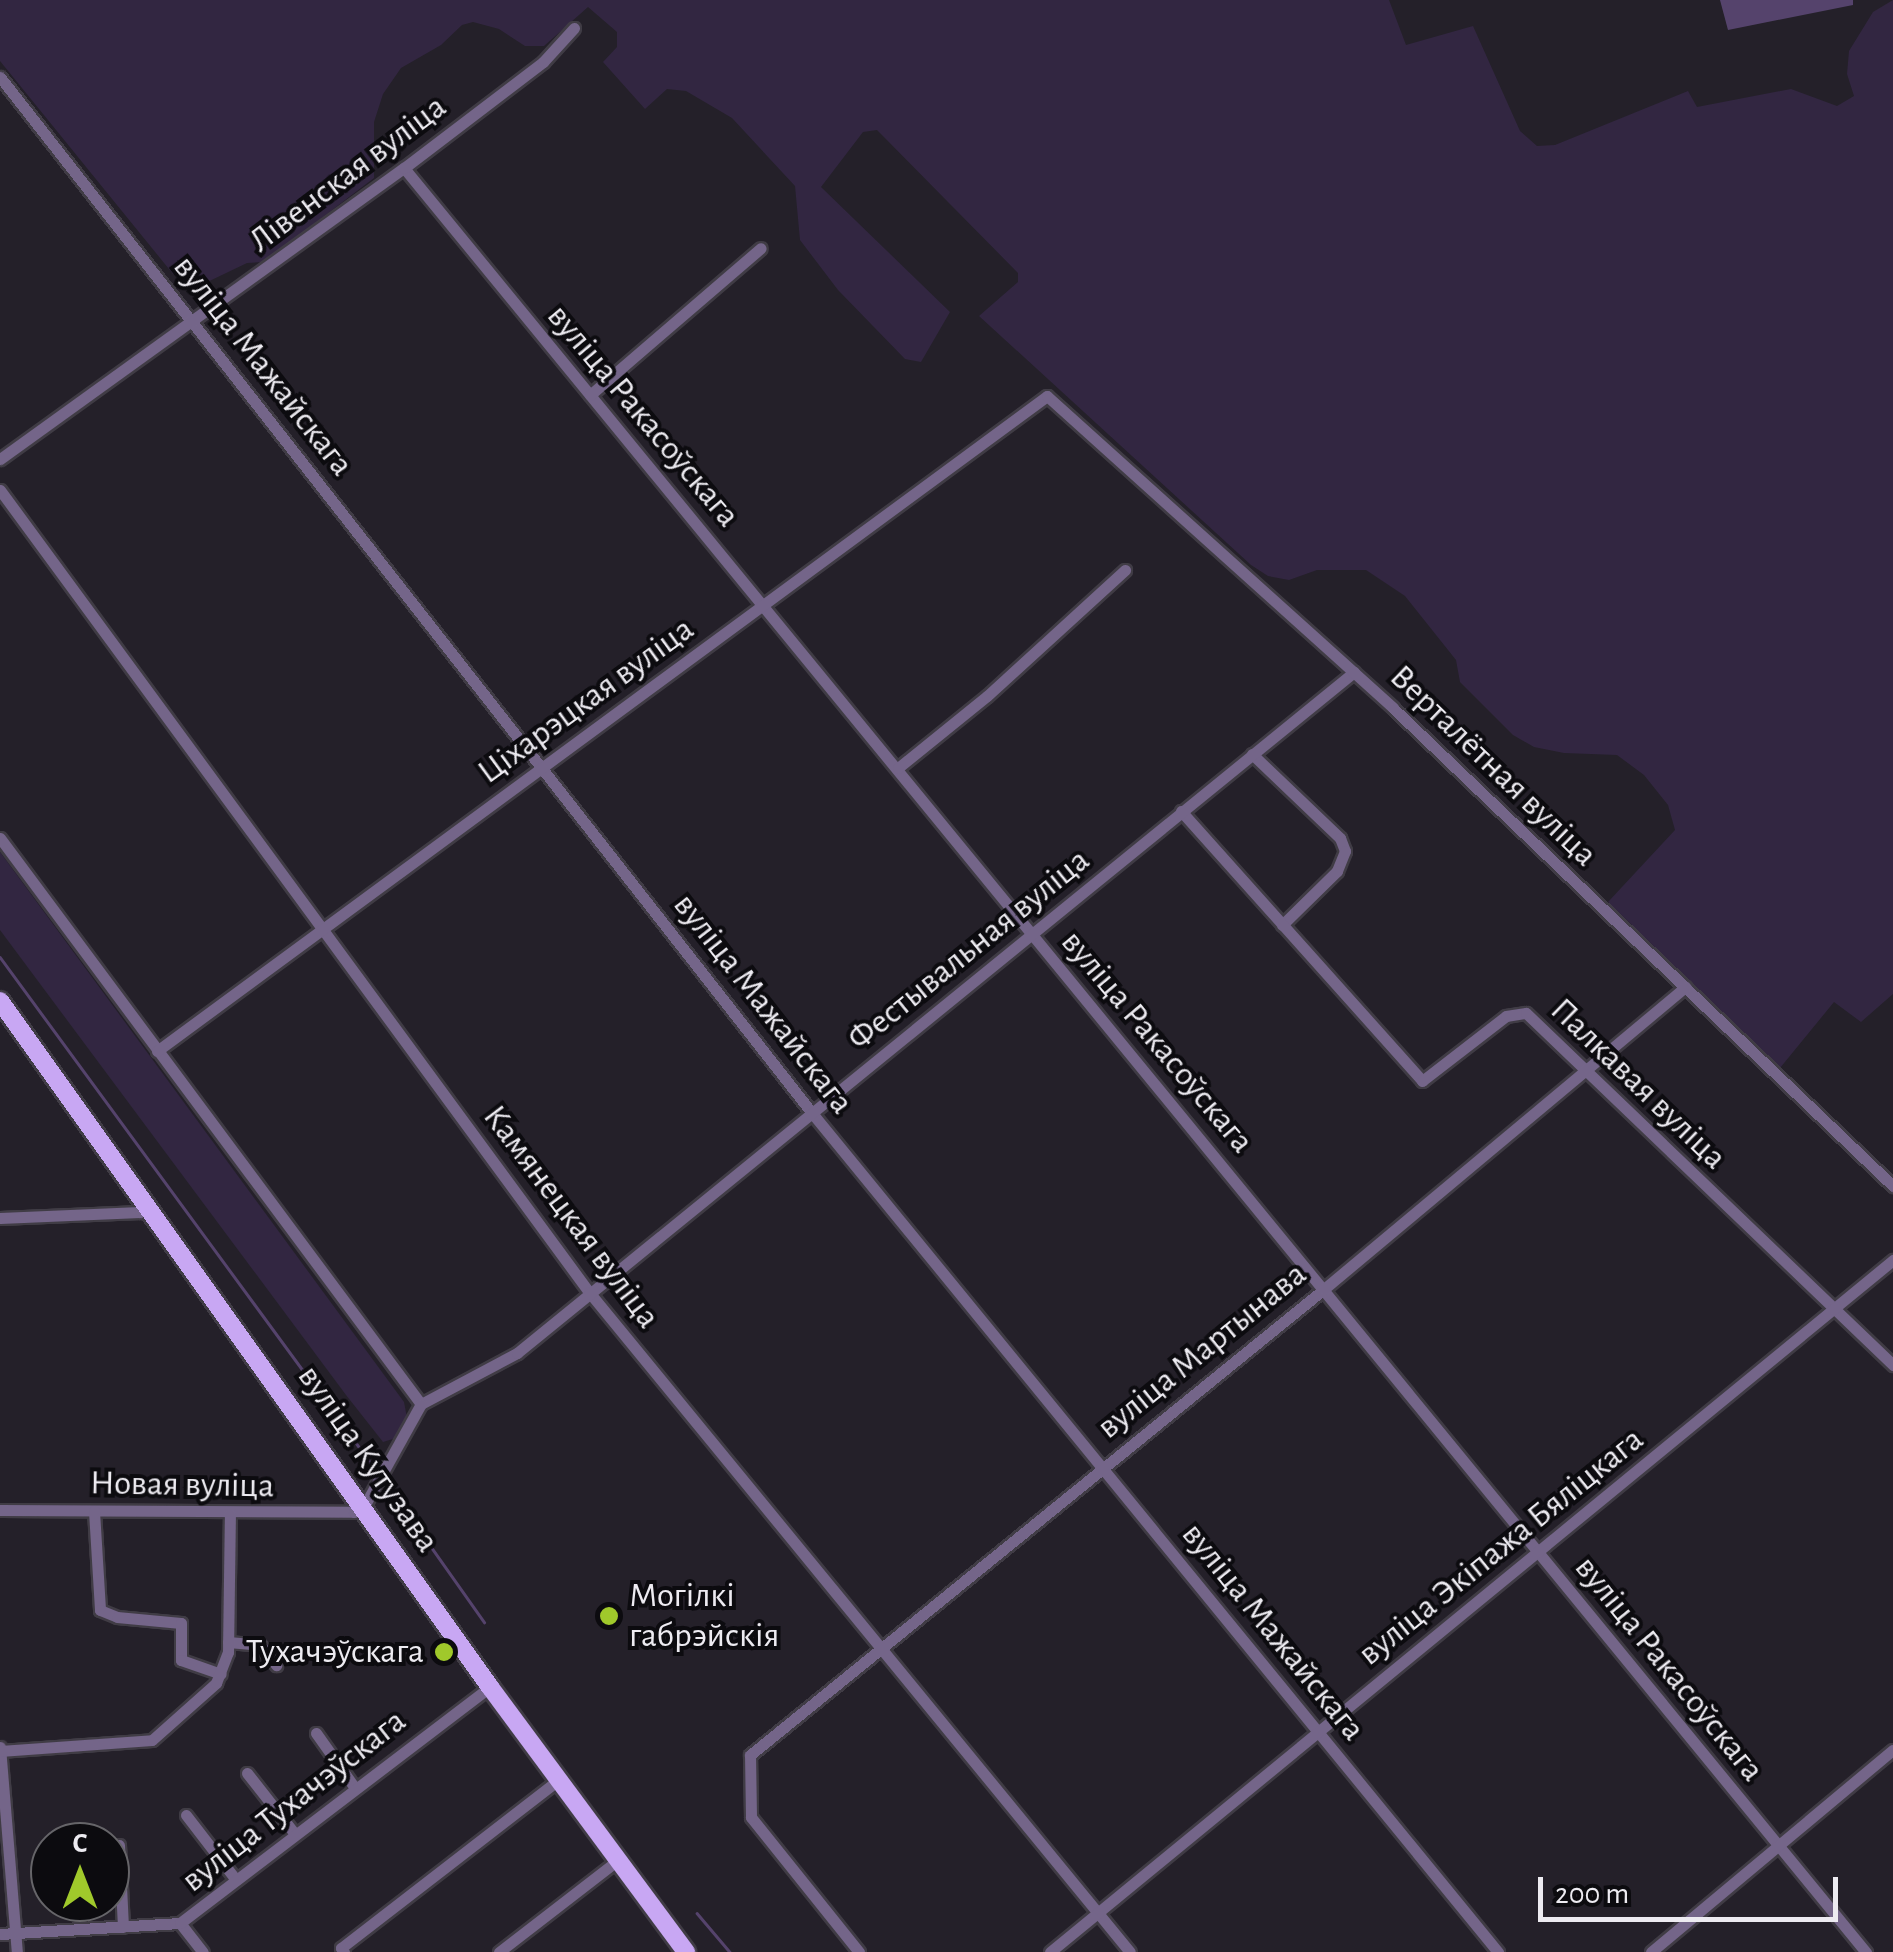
<!DOCTYPE html>
<meta charset="utf-8">
<style>
body{margin:0}
#map{position:relative;width:1893px;height:1952px;overflow:hidden;background:#242029;font-family:"Alegreya Sans",sans-serif}
div>[style]{position:absolute}
.green>*{inset:0;background:#322641}
.water>*{inset:0;background:#55436c}
.stream>*{height:2.5px;margin:-1.25px;padding:0 1.25px;transform-origin:1.25px;border-radius:1.25px;background:#55436c}
.roads{filter:drop-shadow(2px 0 #403c45) drop-shadow(-2px 0 #403c45) drop-shadow(0 2px #403c45) drop-shadow(0 -2px #403c45)}
.minor>*{height:11px;margin:-5.5px;padding:0 5.5px;transform-origin:5.5px;border-radius:5.5px;background:#746589}
.primary>*{height:18px;margin:-9px;padding:0 9px;transform-origin:9px;border-radius:9px;background:#c8a7f3}
.dots>*{width:28px;height:28px;translate:-50% -50%;box-sizing:border-box;border:5px solid #0c0b0f;border-radius:50%}
span{translate:-50% -50%;white-space:nowrap;text-align:center;line-height:1.15;-webkit-text-stroke:8px #0c0b0f;paint-order:stroke}
.street-label{font-size:35px;color:#edebf1}
.poi-label{font-size:35px;color:#edebf1}
.left{translate:0 -50%;text-align:left}
.right{translate:-100% -50%;text-align:right}
.north{position:absolute;left:30px;top:1822px;width:100px;height:100px;box-sizing:border-box;background:#0c0b0f;border:2px solid #666569;border-radius:50%;rotate:0deg;font-size:28px;font-weight:700;line-height:40px;text-align:center;color:#edebf1}
.north::after{content:'';display:block;margin:auto;width:35px;height:45px;background:#a0c92b;clip-path:polygon(50% 0,100% 100%,50% 72%,0 100%)}
.scale{position:absolute;left:1538px;top:1877px;width:300px;height:45px;box-sizing:border-box;border:5px solid #edebf1;border-top:0;padding-left:12px;font-size:30px;line-height:35px;white-space:nowrap;color:#edebf1;-webkit-text-stroke:8px #0c0b0f;paint-order:stroke}
</style>
<div id="map">
<div class="green">
<div style="clip-path:polygon(0 0,1389px 0,1406px 45px,1473px 26px,1520px 131px,1537px 146px,1555px 145px,1688px 91px,1697px 107px,1791px 89px,1837px 106px,1854px 96px,1847px 74px,1849px 51px,1873px 12px,1893px 0,1893px 994px,1861px 1022px,1834px 1002px,1780px 1068px,1608px 902px,1675px 830px,1668px 805px,1644px 775px,1617px 755px,1564px 753px,1534px 747px,1513px 735px,1460px 682px,1456px 660px,1405px 596px,1366px 570px,1317px 570px,1289px 580px,1268px 576px,1251px 565px,979px 316px,1018px 282px,1018px 273px,877px 130px,863px 132px,821px 187px,950px 312px,921px 362px,905px 359px,838px 290px,800px 240px,795px 186px,732px 118px,686px 91px,667px 89px,645px 109px,603px 62px,617px 47px,617px 32px,588px 7px,544px 46px,525px 46px,499px 29px,473px 22px,462px 25px,441px 45px,401px 68px,383px 94px,374px 122px,374px 178px,264px 262px,247px 263px,199px 286px,173px 274px,0 61px)"></div>
<div style="clip-path:polygon(0 852px,404px 1402px,407px 1418px,396px 1438px,383px 1442px,346px 1395px,0 930px)"></div>
</div>
<div class="water">
<div style="clip-path:polygon(1720px 0,1853px 0,1853px 5px,1728px 30px)"></div>
</div>
<div class="stream">
<div style="left:0;top:957px;width:641px;rotate:53.76deg"></div>
<div style="left:384px;top:1480px;width:174px;rotate:54.8deg"></div>
<div style="left:697px;top:1913px;width:51px;rotate:49.8deg"></div>
</div>
<div class="roads">
<div class="minor">
<div style="left:0;top:77px;width:1316px;rotate:51.91deg"></div>
<div style="left:812px;top:1113px;width:1084px;rotate:50.73deg"></div>
<div style="left:404px;top:168px;width:2307px;rotate:50.67deg"></div>
<div style="left:590px;top:395px;width:225px;rotate:-40.7deg"></div>
<div style="left:0;top:459px;width:498px;rotate:-35.8deg"></div>
<div style="left:404px;top:168px;width:175px;rotate:-37.3deg"></div>
<div style="left:543px;top:62px;width:46px;rotate:-47.6deg"></div>
<div style="left:0;top:490px;width:995px;rotate:53.71deg"></div>
<div style="left:589px;top:1292px;width:853px;rotate:50.66deg"></div>
<div style="left:1252px;top:754px;width:122px;rotate:43.7deg"></div>
<div style="left:1340px;top:838px;width:14px;rotate:69deg"></div>
<div style="left:1345px;top:851px;width:22px;rotate:112deg"></div>
<div style="left:1337px;top:871px;width:77px;rotate:135.5deg"></div>
<div style="left:898px;top:768px;width:114px;rotate:-39deg"></div>
<div style="left:987px;top:696px;width:187px;rotate:-42.4deg"></div>
<div style="left:1181px;top:811px;width:362px;rotate:48.2deg"></div>
<div style="left:1422px;top:1081px;width:106px;rotate:-37.7deg"></div>
<div style="left:1506px;top:1016px;width:20px;rotate:-9deg"></div>
<div style="left:1526px;top:1013px;width:509px;rotate:43.8deg"></div>
<div style="left:0;top:838px;width:705px;rotate:53.36deg"></div>
<div style="left:421px;top:1404px;width:109px;rotate:-28deg"></div>
<div style="left:517px;top:1353px;width:1079px;rotate:-39.13deg"></div>
<div style="left:157px;top:1051px;width:1105px;rotate:-36.35deg"></div>
<div style="left:1047px;top:396px;width:466px;rotate:42deg"></div>
<div style="left:1393px;top:708px;width:692px;rotate:43.71deg"></div>
<div style="left:0;top:1218px;width:140px;rotate:-2.5deg"></div>
<div style="left:140px;top:1212px;width:11px;rotate:-34deg"></div>
<div style="left:0;top:1510px;width:354px;rotate:0.3deg"></div>
<div style="left:354px;top:1512px;width:10px;rotate:-24deg"></div>
<div style="left:363px;top:1508px;width:119px;rotate:-60.9deg"></div>
<div style="left:94px;top:1511px;width:99px;rotate:86.5deg"></div>
<div style="left:100px;top:1610px;width:18px;rotate:22deg"></div>
<div style="left:117px;top:1617px;width:64px;rotate:5.4deg"></div>
<div style="left:181px;top:1623px;width:37px;rotate:90deg"></div>
<div style="left:181px;top:1660px;width:42px;rotate:19.3deg"></div>
<div style="left:228px;top:1642px;width:32px;rotate:5deg"></div>
<div style="left:260px;top:1645px;width:26px;rotate:51deg"></div>
<div style="left:316px;top:1733px;width:67px;rotate:54.7deg"></div>
<div style="left:0;top:1747px;width:206px;rotate:85.3deg"></div>
<div style="left:0;top:1751px;width:152px;rotate:-4.1deg"></div>
<div style="left:152px;top:1740px;width:86px;rotate:-41.7deg"></div>
<div style="left:216px;top:1683px;width:33px;rotate:-69deg"></div>
<div style="left:228px;top:1652px;width:138px;rotate:-89.2deg"></div>
<div style="left:247px;top:1773px;width:78px;rotate:51.8deg"></div>
<div style="left:186px;top:1815px;width:82px;rotate:52.4deg"></div>
<div style="left:119px;top:1845px;width:82px;rotate:87.2deg"></div>
<div style="left:180px;top:1923px;width:37px;rotate:52deg"></div>
<div style="left:0;top:1934px;width:180px;rotate:-3.5deg"></div>
<div style="left:180px;top:1923px;width:390px;rotate:-37.3deg"></div>
<div style="left:344px;top:1952px;width:5px;rotate:-127deg"></div>
<div style="left:341px;top:1948px;width:274px;rotate:-37.7deg"></div>
<div style="left:499px;top:1952px;width:150px;rotate:-37.7deg"></div>
<div style="left:859px;top:1952px;width:173px;rotate:-128.7deg"></div>
<div style="left:751px;top:1817px;width:62px;rotate:-90.9deg"></div>
<div style="left:750px;top:1755px;width:739px;rotate:-39.07deg"></div>
<div style="left:1324px;top:1289px;width:471px;rotate:-39.9deg"></div>
<div style="left:1050px;top:1952px;width:1091px;rotate:-39.38deg"></div>
<div style="left:1651px;top:1952px;width:315px;rotate:-39.9deg"></div>
</div>
<div class="primary">
<div style="left:0;top:1001px;width:843px;rotate:54.46deg"></div>
<div style="left:490px;top:1687px;width:330px;rotate:53.5deg"></div>
</div>
</div>
<div class="dots">
<div style="left:609px;top:1616px;background:#a0c92b"></div>
<div style="left:444px;top:1652px;background:#a0c92b"></div>
</div>
<div class="street-label">
<span style="left:348px;top:174px;rotate:-37deg">Лівенская вуліца</span>
<span style="left:263px;top:366px;rotate:52deg">вуліца Мажайскага</span>
<span style="left:643px;top:416px;rotate:50deg">вуліца Ракасоўскага</span>
<span style="left:586px;top:701px;rotate:-36deg">Ціхарэцкая вуліца</span>
<span style="left:1493px;top:766px;rotate:44deg">Верталётная вуліца</span>
<span style="left:969px;top:950px;rotate:-39deg">Фестывальная вуліца</span>
<span style="left:763px;top:1004px;rotate:52deg">вуліца Мажайскага</span>
<span style="left:1157px;top:1042px;rotate:50deg">вуліца Ракасоўскага</span>
<span style="left:1638px;top:1084px;rotate:44deg">Палкавая вуліца</span>
<span style="left:571px;top:1217px;rotate:53deg">Камянецкая вуліца</span>
<span style="left:1202px;top:1351px;rotate:-39deg">вуліца Мартынава</span>
<span style="left:368px;top:1459px;rotate:55deg">вуліца Кутузава</span>
<span style="left:182px;top:1485px;rotate:1deg">Новая вуліца</span>
<span style="left:1501px;top:1547px;rotate:-39deg">вуліца Экіпажа Бяліцкага</span>
<span style="left:1273px;top:1632px;rotate:51deg">вуліца Мажайскага</span>
<span style="left:1669px;top:1669px;rotate:51deg">вуліца Ракасоўскага</span>
<span style="left:294px;top:1801px;rotate:-38deg">вуліца Тухачэўскага</span>
</div>
<div class="poi-label">
<span class="left" style="left:629px;top:1616px">Могілкі<br>габрэйскія</span>
<span class="right" style="left:424px;top:1652px">Тухачэўскага</span>
</div>
<div class="north">С</div>
<div class="scale">200 m</div>
</div>
